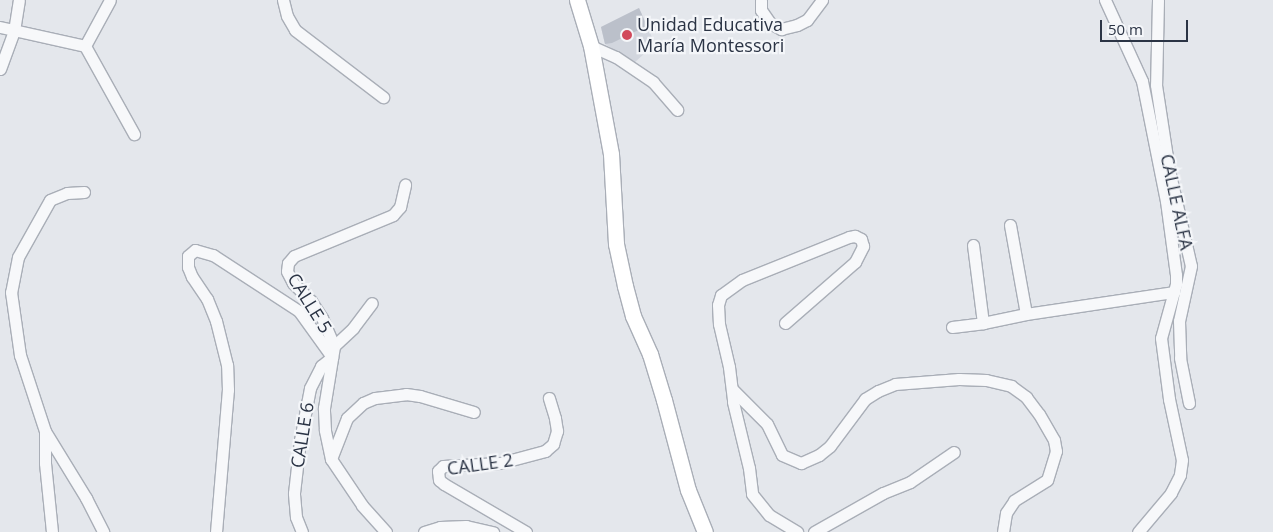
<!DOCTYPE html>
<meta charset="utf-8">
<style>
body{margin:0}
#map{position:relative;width:1273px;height:532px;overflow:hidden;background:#e4e7ec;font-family:"Open Sans",sans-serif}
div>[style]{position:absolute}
.built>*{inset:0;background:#d2d6de}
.building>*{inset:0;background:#bbc0ca}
.roads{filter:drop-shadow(1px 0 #a9aeb7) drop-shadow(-1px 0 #a9aeb7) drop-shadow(0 1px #a9aeb7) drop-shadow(0 -1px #a9aeb7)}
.street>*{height:11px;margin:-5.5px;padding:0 5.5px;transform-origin:5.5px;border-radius:5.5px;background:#f7f8fa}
.secondary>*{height:15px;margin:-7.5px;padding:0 7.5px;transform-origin:7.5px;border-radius:7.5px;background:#fff}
.dots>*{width:14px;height:14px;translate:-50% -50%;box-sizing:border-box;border:2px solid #f4f6f9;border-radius:50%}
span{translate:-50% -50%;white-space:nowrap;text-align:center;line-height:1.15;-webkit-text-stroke:4.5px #f4f6f9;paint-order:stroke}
.poi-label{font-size:18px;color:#2b3445}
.left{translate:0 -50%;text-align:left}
.street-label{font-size:18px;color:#2b3445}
.scale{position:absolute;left:1100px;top:20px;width:88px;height:22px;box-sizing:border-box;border:2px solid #2b3445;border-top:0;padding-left:6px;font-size:15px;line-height:18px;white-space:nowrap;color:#2b3445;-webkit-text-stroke:4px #f4f6f9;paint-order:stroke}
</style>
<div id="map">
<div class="built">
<div style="clip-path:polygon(639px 8px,655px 44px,634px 63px,605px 44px,601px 27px)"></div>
</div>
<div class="building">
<div style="clip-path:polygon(639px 8px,647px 26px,612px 43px,605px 44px,601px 27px)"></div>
</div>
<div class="roads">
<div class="street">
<div style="left:283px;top:0;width:16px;rotate:76deg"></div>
<div style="left:287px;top:16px;width:16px;rotate:60deg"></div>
<div style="left:295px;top:30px;width:111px;rotate:37.3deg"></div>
<div style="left:761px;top:0;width:10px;rotate:90deg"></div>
<div style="left:761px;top:10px;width:16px;rotate:55deg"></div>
<div style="left:770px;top:23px;width:13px;rotate:29deg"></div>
<div style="left:781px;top:29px;width:16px;rotate:-14deg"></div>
<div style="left:797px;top:25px;width:11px;rotate:-27deg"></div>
<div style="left:807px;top:20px;width:25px;rotate:-53deg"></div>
<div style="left:1105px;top:0;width:89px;rotate:65.4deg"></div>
<div style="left:1142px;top:81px;width:122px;rotate:78.7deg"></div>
<div style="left:1166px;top:201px;width:75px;rotate:82.3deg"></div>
<div style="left:1176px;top:275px;width:9px;rotate:90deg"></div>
<div style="left:1176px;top:284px;width:56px;rotate:105.5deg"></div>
<div style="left:1161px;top:338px;width:62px;rotate:82.5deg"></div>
<div style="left:1169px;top:399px;width:62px;rotate:78deg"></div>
<div style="left:1182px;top:460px;width:15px;rotate:98deg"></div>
<div style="left:1180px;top:475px;width:20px;rotate:117deg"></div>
<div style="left:1171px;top:493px;width:51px;rotate:130.2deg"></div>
<div style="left:1158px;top:0;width:85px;rotate:91.3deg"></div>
<div style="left:1156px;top:85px;width:86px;rotate:81.3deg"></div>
<div style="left:1169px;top:170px;width:98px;rotate:77.1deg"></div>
<div style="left:1191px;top:266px;width:56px;rotate:102.3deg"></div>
<div style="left:1179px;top:321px;width:37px;rotate:88deg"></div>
<div style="left:1180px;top:358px;width:46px;rotate:78.7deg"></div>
<div style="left:0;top:27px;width:87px;rotate:12.6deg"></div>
<div style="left:85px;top:46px;width:52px;rotate:-61.5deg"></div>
<div style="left:85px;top:46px;width:101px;rotate:60.9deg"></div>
<div style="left:591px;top:46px;width:27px;rotate:24deg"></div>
<div style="left:616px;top:57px;width:45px;rotate:34deg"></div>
<div style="left:653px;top:82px;width:37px;rotate:49deg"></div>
<div style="left:0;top:69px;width:40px;rotate:-69.8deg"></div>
<div style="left:14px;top:31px;width:31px;rotate:-81deg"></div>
<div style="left:84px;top:192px;width:17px;rotate:177deg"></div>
<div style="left:67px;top:193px;width:18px;rotate:158deg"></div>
<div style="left:50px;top:200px;width:65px;rotate:119.3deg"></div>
<div style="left:18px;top:257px;width:36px;rotate:101deg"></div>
<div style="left:11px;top:292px;width:64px;rotate:81.9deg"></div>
<div style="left:20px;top:355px;width:80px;rotate:71.8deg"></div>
<div style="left:45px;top:431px;width:79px;rotate:58.5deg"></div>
<div style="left:86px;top:498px;width:38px;rotate:63deg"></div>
<div style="left:1010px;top:225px;width:90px;rotate:79.8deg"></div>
<div style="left:1026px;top:314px;width:150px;rotate:-8.5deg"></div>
<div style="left:973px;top:245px;width:79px;rotate:82.7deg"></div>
<div style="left:983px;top:323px;width:44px;rotate:-11.8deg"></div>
<div style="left:785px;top:323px;width:93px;rotate:-41.1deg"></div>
<div style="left:855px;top:262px;width:18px;rotate:-63deg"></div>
<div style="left:863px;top:246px;width:7px;rotate:-106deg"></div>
<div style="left:861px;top:239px;width:7px;rotate:-153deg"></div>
<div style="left:855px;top:236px;width:6px;rotate:171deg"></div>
<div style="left:849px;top:237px;width:115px;rotate:158.1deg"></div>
<div style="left:742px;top:280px;width:26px;rotate:144deg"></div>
<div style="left:721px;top:295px;width:10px;rotate:107deg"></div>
<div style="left:718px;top:305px;width:19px;rotate:87deg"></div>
<div style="left:719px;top:324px;width:44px;rotate:76.9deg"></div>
<div style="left:729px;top:367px;width:35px;rotate:83deg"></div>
<div style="left:733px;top:402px;width:68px;rotate:76.4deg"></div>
<div style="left:749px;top:468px;width:26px;rotate:83deg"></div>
<div style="left:752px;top:494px;width:27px;rotate:51deg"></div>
<div style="left:769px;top:515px;width:33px;rotate:31deg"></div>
<div style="left:952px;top:327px;width:31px;rotate:-7deg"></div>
<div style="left:334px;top:346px;width:26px;rotate:-43deg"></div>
<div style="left:353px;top:328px;width:31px;rotate:-53deg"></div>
<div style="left:732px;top:389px;width:49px;rotate:45deg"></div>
<div style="left:767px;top:424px;width:34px;rotate:64deg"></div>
<div style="left:782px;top:455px;width:21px;rotate:23deg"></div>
<div style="left:801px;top:463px;width:20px;rotate:-24deg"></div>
<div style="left:819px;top:455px;width:14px;rotate:-39deg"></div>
<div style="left:830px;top:446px;width:59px;rotate:-53.3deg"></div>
<div style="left:865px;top:399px;width:15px;rotate:-32deg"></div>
<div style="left:878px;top:391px;width:18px;rotate:-22deg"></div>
<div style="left:895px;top:384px;width:64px;rotate:-4.5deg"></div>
<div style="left:959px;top:379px;width:27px;rotate:2deg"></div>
<div style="left:986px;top:380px;width:26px;rotate:13deg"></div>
<div style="left:1011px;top:386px;width:19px;rotate:36deg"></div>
<div style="left:1026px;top:397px;width:21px;rotate:53deg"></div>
<div style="left:1039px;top:414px;width:30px;rotate:60deg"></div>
<div style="left:1054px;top:440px;width:11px;rotate:80deg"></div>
<div style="left:1056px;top:451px;width:30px;rotate:107deg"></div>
<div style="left:1047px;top:480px;width:39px;rotate:148deg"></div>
<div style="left:1014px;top:501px;width:14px;rotate:124deg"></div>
<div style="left:1006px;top:513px;width:19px;rotate:99deg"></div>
<div style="left:45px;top:433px;width:30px;rotate:90deg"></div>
<div style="left:45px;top:463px;width:69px;rotate:84.2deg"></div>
<div style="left:331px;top:459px;width:44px;rotate:-68.7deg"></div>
<div style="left:347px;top:418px;width:22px;rotate:-43deg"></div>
<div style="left:363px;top:403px;width:13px;rotate:-23deg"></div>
<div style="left:375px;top:398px;width:31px;rotate:-7deg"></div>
<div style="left:406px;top:394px;width:14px;rotate:8deg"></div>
<div style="left:420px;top:396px;width:56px;rotate:16.5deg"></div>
<div style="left:216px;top:532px;width:143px;rotate:-85.2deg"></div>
<div style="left:228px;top:390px;width:25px;rotate:-92deg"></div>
<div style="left:227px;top:365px;width:45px;rotate:-104deg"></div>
<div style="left:216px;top:321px;width:24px;rotate:-112deg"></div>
<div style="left:207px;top:299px;width:27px;rotate:-124deg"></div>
<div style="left:192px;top:277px;width:11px;rotate:-112deg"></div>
<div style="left:188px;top:267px;width:11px;rotate:-90deg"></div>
<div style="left:188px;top:256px;width:9px;rotate:-41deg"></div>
<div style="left:195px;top:250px;width:19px;rotate:16deg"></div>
<div style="left:213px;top:255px;width:103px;rotate:33.1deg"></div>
<div style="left:299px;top:311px;width:57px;rotate:54.3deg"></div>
<div style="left:302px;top:532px;width:16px;rotate:-112deg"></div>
<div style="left:296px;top:517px;width:24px;rotate:-95deg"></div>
<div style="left:294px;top:493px;width:53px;rotate:-83.5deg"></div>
<div style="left:300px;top:440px;width:53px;rotate:-79.1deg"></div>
<div style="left:310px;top:388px;width:25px;rotate:-63deg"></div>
<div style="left:321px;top:366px;width:14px;rotate:-39deg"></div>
<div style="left:386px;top:532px;width:36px;rotate:-132deg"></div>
<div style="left:362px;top:505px;width:55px;rotate:-124deg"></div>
<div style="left:331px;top:459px;width:30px;rotate:-102deg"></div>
<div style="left:325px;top:430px;width:22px;rotate:-93deg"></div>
<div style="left:324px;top:408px;width:63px;rotate:-80.8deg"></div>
<div style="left:334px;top:346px;width:30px;rotate:-113deg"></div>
<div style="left:322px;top:318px;width:20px;rotate:-123deg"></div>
<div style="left:311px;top:301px;width:25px;rotate:-135deg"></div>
<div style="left:293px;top:283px;width:13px;rotate:-117deg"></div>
<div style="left:287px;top:271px;width:8px;rotate:-83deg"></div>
<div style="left:288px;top:263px;width:9px;rotate:-49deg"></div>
<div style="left:294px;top:256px;width:107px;rotate:-22.5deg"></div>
<div style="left:393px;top:215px;width:11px;rotate:-49deg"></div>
<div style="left:400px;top:207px;width:23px;rotate:-77deg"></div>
<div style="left:424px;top:532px;width:17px;rotate:-17deg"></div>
<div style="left:440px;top:527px;width:26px;rotate:-2deg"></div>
<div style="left:466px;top:526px;width:28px;rotate:13deg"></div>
<div style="left:526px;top:532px;width:95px;rotate:-149.7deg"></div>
<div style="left:444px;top:484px;width:6px;rotate:-141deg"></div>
<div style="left:439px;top:480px;width:9px;rotate:-96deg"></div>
<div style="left:438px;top:471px;width:7px;rotate:-45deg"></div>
<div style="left:443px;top:466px;width:57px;rotate:-3deg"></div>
<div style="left:500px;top:463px;width:47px;rotate:-14.9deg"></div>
<div style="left:545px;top:451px;width:11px;rotate:-41deg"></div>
<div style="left:553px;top:444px;width:14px;rotate:-73deg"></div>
<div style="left:557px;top:431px;width:13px;rotate:-99deg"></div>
<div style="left:555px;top:418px;width:21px;rotate:-107deg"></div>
<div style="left:814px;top:532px;width:79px;rotate:-29.5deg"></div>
<div style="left:883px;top:493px;width:29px;rotate:-22deg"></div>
<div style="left:910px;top:482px;width:53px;rotate:-34.3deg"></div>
</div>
<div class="secondary">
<div style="left:577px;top:0;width:48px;rotate:73.1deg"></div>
<div style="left:591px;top:46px;width:110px;rotate:79.5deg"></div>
<div style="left:611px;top:154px;width:90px;rotate:86.8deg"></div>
<div style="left:616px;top:244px;width:43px;rotate:77.9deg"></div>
<div style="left:625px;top:286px;width:31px;rotate:75deg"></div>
<div style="left:633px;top:316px;width:42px;rotate:65.9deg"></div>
<div style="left:650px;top:354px;width:48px;rotate:73.1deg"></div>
<div style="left:664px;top:400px;width:93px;rotate:75.1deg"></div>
<div style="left:688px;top:490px;width:45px;rotate:68deg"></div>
</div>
</div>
<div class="dots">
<div style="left:627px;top:35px;background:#d1495b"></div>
</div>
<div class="poi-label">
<span class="left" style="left:637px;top:35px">Unidad Educativa<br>María Montessori</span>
</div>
<div class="street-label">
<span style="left:1177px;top:202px;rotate:78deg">CALLE ALFA</span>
<span style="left:310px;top:303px;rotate:58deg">CALLE 5</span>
<span style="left:302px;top:435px;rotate:-81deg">CALLE 6</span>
<span style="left:480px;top:464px;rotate:-8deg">CALLE 2</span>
</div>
<div class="scale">50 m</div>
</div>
